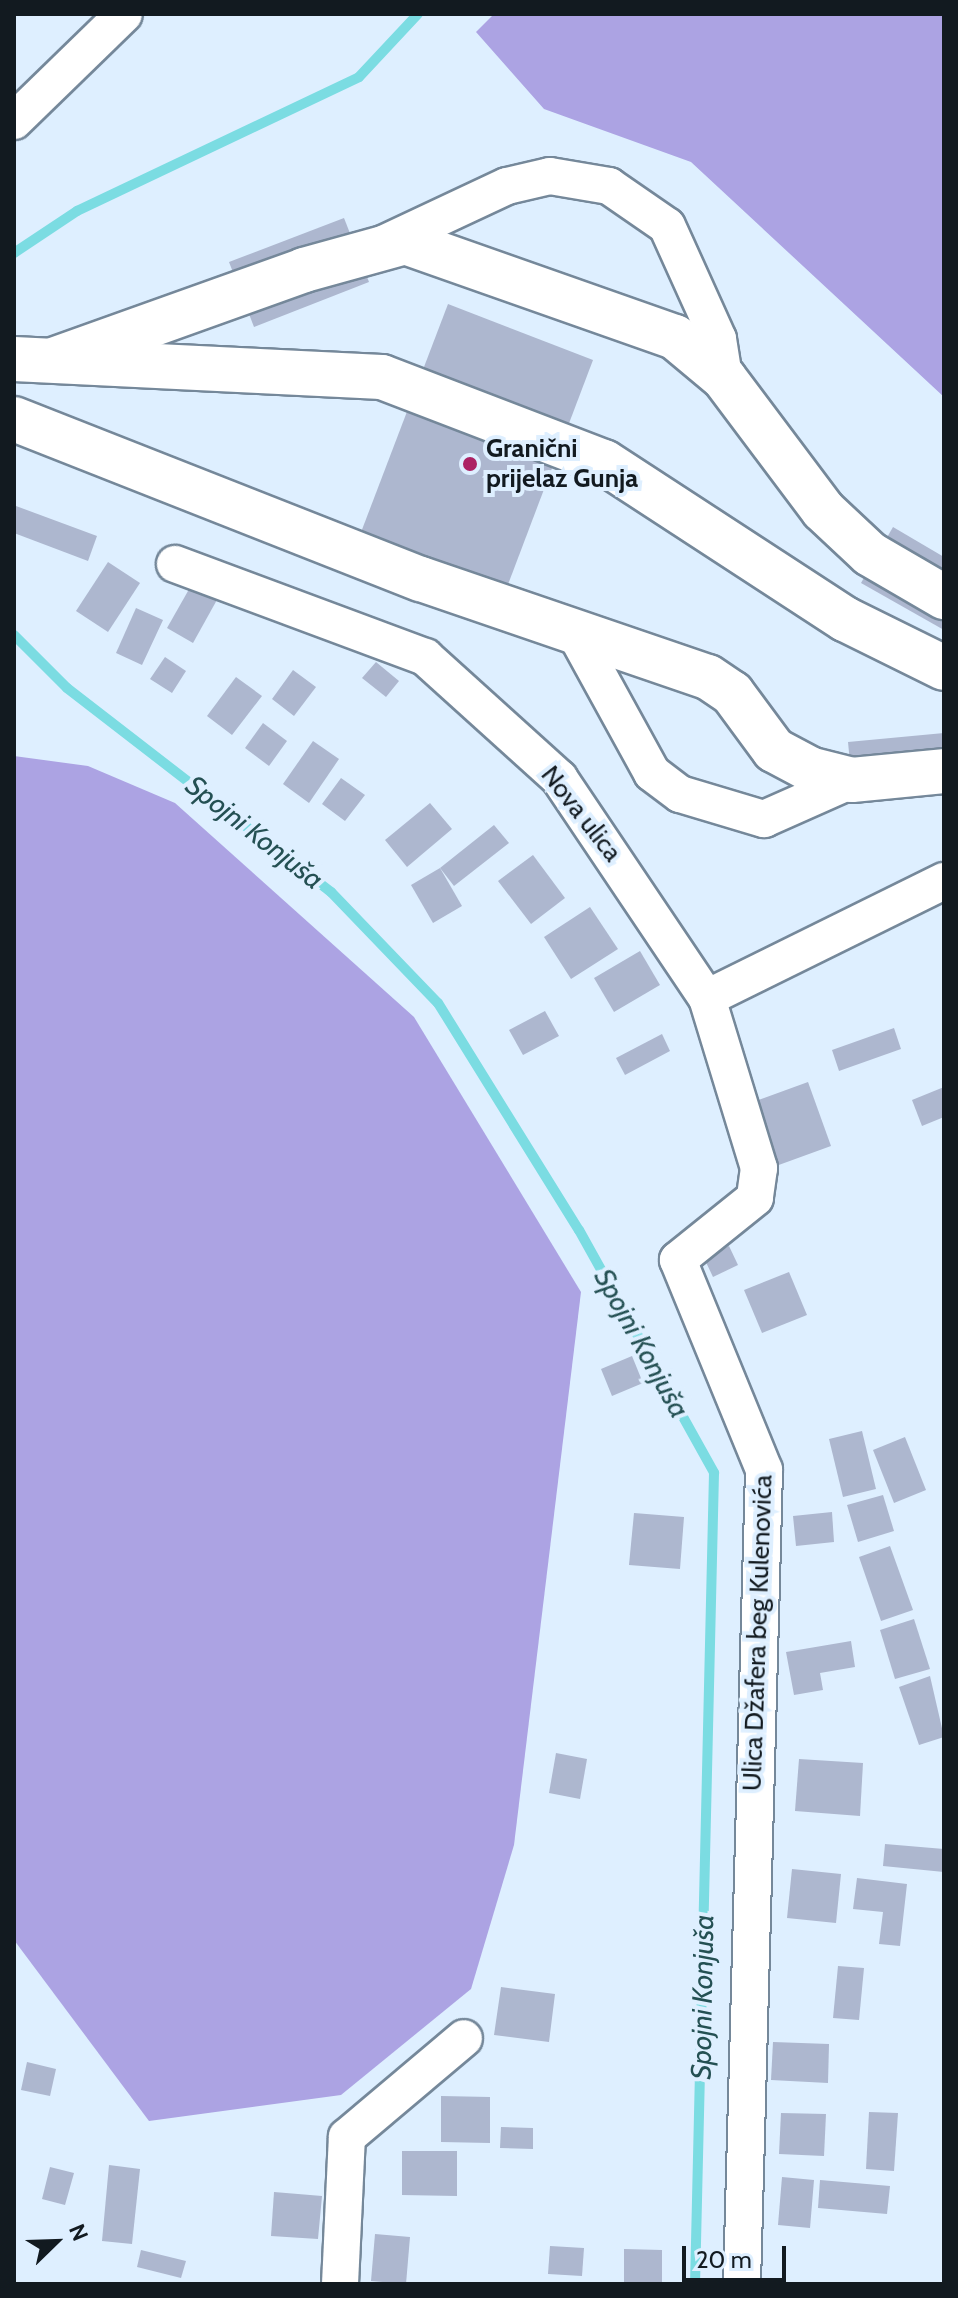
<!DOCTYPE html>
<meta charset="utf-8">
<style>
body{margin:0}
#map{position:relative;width:958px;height:2298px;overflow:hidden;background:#deefff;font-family:Cabin,sans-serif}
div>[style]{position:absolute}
.forest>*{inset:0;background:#aca3e3}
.stream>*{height:10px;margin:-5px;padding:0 5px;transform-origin:5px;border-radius:5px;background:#7bdce2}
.building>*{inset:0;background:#adb7cf}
.roads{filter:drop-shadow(2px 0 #75889a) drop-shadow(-2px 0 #75889a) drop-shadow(0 2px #75889a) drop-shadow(0 -2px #75889a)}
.minor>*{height:36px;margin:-18px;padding:0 18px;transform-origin:18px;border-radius:18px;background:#fff}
.major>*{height:44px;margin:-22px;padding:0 22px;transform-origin:22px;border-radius:22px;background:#fff}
.dots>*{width:22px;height:22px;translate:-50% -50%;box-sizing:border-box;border:4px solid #deefff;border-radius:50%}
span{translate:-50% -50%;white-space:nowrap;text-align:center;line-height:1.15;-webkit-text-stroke:8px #deefff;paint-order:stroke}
.poi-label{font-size:26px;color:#121a20;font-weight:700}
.left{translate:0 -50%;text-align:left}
.street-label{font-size:26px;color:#121a20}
.water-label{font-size:28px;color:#245053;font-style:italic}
.frame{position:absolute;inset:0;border:16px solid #121a20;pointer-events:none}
.north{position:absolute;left:16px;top:2202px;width:80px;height:80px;-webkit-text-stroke:6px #deefff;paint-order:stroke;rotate:67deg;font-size:22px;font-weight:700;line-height:32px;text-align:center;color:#121a20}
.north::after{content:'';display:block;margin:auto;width:28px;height:36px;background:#121a20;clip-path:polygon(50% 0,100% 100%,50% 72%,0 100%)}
.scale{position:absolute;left:682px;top:2246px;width:104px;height:36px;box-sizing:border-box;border:4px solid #121a20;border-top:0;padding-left:10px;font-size:24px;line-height:28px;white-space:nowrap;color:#121a20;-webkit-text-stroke:6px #deefff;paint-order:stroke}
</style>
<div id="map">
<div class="forest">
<div style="clip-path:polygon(494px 14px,944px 14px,944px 397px,691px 162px,544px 109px,476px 32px)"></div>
<div style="clip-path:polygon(14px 756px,88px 766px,175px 803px,414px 1017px,581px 1292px,514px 1845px,471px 1989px,341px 2095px,149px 2121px,14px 1940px)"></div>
</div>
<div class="stream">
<div style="left:14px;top:253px;width:76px;rotate:-33.7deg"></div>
<div style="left:77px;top:211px;width:312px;rotate:-25.4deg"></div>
<div style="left:359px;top:77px;width:86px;rotate:-46.9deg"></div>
<div style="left:14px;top:635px;width:75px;rotate:45deg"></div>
<div style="left:67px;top:688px;width:334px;rotate:37.7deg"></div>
<div style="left:331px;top:892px;width:154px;rotate:46.1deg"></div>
<div style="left:438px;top:1003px;width:267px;rotate:58.2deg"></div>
<div style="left:579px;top:1230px;width:278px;rotate:60.9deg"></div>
<div style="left:714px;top:1473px;width:811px;rotate:91.34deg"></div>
</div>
<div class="building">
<div style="clip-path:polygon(344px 218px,369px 282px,254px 327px,229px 262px)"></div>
<div style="clip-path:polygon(448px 304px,593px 360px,493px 624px,347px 569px)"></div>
<div style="clip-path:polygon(16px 506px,97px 536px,88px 561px,14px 533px)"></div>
<div style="clip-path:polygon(893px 527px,944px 557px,944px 630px,861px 583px)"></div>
<div style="clip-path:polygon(108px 562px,140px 583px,108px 632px,76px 611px)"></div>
<div style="clip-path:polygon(192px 584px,218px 598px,193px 643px,167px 628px)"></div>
<div style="clip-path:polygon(136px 608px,163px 620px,142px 665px,116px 653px)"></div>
<div style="clip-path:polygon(165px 657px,186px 671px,172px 693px,150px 679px)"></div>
<div style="clip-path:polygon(376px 662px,399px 681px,386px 697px,362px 678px)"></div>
<div style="clip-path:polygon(293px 670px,316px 687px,294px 716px,272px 699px)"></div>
<div style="clip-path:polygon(236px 677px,262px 696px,232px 735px,207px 716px)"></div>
<div style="clip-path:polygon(263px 723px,287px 741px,269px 766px,245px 748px)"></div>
<div style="clip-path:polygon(944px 733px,944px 795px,854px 804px,848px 742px)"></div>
<div style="clip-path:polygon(313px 741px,339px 759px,309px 803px,283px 784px)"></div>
<div style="clip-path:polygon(341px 778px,365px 795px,345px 821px,322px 804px)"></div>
<div style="clip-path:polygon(430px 803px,452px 829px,407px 867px,385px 840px)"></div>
<div style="clip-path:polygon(494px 825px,509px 843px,454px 886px,440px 868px)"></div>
<div style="clip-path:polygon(533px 855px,565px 898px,531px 924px,498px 881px)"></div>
<div style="clip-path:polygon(440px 868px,462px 906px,433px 923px,411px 885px)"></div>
<div style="clip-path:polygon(590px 907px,618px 949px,571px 979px,544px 937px)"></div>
<div style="clip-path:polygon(640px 951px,660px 985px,614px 1012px,594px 978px)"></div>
<div style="clip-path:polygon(545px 1011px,559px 1036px,523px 1055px,509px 1030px)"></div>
<div style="clip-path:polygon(894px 1028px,901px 1049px,839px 1071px,832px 1050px)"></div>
<div style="clip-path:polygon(662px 1034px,670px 1051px,625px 1075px,616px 1058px)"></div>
<div style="clip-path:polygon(808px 1082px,831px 1146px,776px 1166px,753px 1102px)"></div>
<div style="clip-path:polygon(944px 1087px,944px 1117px,922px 1126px,912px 1100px)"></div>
<div style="clip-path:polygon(729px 1246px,738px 1265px,713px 1277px,704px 1258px)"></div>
<div style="clip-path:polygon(789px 1272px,807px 1315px,762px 1333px,744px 1290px)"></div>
<div style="clip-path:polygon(632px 1356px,643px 1383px,612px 1396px,601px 1369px)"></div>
<div style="clip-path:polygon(862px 1431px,876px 1489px,843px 1497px,829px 1439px)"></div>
<div style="clip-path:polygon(905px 1437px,926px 1490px,894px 1503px,873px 1450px)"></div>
<div style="clip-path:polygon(883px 1495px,894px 1531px,858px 1542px,847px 1505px)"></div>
<div style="clip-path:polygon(832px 1512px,834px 1542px,796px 1546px,793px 1516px)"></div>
<div style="clip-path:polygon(634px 1513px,684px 1517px,680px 1569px,629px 1565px)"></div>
<div style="clip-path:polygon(890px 1546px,913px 1610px,881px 1621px,859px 1557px)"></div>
<div style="clip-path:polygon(914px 1619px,930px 1669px,895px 1679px,880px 1630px)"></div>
<div style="clip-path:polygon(851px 1641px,855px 1667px,820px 1673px,823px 1690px,794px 1695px,786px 1652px)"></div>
<div style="clip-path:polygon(930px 1676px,944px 1737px,919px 1745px,899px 1687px)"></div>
<div style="clip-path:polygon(556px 1753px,587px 1759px,580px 1799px,549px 1793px)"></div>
<div style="clip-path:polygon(799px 1759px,863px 1763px,860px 1816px,795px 1811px)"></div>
<div style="clip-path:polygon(885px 1844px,944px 1849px,944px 1872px,883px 1866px)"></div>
<div style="clip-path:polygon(792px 1869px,841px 1874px,836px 1923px,787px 1918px)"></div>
<div style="clip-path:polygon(857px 1878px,907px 1884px,900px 1946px,879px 1944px,883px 1912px,853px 1909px)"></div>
<div style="clip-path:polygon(838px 1966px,864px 1968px,859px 2020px,833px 2018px)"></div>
<div style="clip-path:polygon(501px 1987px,555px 1994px,549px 2042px,494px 2035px)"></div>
<div style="clip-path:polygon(773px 2042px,829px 2044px,828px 2083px,771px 2080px)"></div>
<div style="clip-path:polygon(27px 2062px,56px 2069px,50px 2096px,21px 2090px)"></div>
<div style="clip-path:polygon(441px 2096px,490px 2097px,490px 2143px,441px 2142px)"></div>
<div style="clip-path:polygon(869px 2112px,898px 2113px,894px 2171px,866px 2169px)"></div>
<div style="clip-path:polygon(781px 2113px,826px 2114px,824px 2156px,779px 2154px)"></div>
<div style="clip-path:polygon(501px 2127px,533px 2128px,533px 2149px,500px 2148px)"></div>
<div style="clip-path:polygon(402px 2151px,457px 2151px,457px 2196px,402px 2195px)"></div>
<div style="clip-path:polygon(109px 2165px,140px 2169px,132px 2244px,102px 2241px)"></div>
<div style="clip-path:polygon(50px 2167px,74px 2173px,65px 2205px,42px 2199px)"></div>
<div style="clip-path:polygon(782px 2177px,814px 2180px,810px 2228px,778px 2225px)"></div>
<div style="clip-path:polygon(820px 2180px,890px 2186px,887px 2214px,818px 2208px)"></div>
<div style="clip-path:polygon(274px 2192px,322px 2196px,318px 2239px,271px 2236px)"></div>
<div style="clip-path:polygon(375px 2234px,410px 2237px,406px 2284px,371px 2281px)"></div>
<div style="clip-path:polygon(550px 2246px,584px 2248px,582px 2276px,548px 2274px)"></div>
<div style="clip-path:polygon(624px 2249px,662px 2250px,662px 2284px,624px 2284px)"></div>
<div style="clip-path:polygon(141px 2250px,186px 2261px,181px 2278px,137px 2267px)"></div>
</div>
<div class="roads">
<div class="minor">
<div style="left:14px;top:121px;width:153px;rotate:-44.2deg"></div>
<div style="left:383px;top:244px;width:137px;rotate:-25.1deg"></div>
<div style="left:507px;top:186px;width:44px;rotate:-13.1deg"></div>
<div style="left:550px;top:176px;width:60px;rotate:9.6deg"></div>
<div style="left:609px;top:186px;width:70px;rotate:34.6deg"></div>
<div style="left:667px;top:226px;width:124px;rotate:65.7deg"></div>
<div style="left:718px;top:339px;width:39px;rotate:81deg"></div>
<div style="left:175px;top:564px;width:267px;rotate:20.4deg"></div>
<div style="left:425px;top:657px;width:181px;rotate:42.1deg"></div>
<div style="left:559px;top:778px;width:265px;rotate:56.1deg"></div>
<div style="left:707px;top:998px;width:264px;rotate:-26.3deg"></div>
<div style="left:574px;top:631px;width:162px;rotate:61.2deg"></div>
<div style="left:652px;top:773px;width:35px;rotate:37deg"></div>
<div style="left:680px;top:794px;width:88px;rotate:16.6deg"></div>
<div style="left:764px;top:819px;width:96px;rotate:-23.9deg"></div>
<div style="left:707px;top:998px;width:178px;rotate:73deg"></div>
<div style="left:759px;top:1168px;width:30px;rotate:98deg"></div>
<div style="left:755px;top:1198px;width:99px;rotate:141.2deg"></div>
<div style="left:678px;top:1260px;width:227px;rotate:67.7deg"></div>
<div style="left:764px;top:1470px;width:814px;rotate:91.55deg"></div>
<div style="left:340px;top:2284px;width:147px;rotate:-87.3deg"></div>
<div style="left:347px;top:2137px;width:153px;rotate:-40.2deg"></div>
</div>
<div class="major">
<div style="left:14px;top:359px;width:368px;rotate:2.8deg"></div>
<div style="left:382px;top:377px;width:238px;rotate:21deg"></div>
<div style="left:604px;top:462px;width:288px;rotate:33.1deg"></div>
<div style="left:845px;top:619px;width:110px;rotate:26.3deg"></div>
<div style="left:56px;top:359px;width:263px;rotate:-19.7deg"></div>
<div style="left:304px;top:270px;width:105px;rotate:-15.5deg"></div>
<div style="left:405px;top:242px;width:286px;rotate:19.4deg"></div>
<div style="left:675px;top:337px;width:64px;rotate:39.9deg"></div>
<div style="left:724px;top:378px;width:165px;rotate:53.1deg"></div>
<div style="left:823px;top:510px;width:64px;rotate:43.1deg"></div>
<div style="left:870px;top:554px;width:86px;rotate:30.2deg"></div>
<div style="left:14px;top:419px;width:437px;rotate:21.5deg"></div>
<div style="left:421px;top:579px;width:303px;rotate:18.9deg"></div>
<div style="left:708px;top:677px;width:29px;rotate:34deg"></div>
<div style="left:732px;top:693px;width:71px;rotate:53.6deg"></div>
<div style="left:774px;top:750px;width:40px;rotate:28deg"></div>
<div style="left:809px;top:769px;width:44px;rotate:14.3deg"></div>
<div style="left:852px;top:780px;width:92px;rotate:-5.6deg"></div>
</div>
</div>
<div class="dots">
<div style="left:470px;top:464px;background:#ac2264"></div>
</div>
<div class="poi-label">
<span class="left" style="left:486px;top:464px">Granični<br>prijelaz Gunja</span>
</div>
<div class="street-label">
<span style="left:581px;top:814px;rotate:52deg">Nova ulica</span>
<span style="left:758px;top:1633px;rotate:-88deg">Ulica Džafera beg Kulenovića</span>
</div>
<div class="water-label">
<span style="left:255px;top:832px;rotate:38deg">Spojni Konjuša</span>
<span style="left:642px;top:1343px;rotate:61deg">Spojni Konjuša</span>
<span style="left:702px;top:1997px;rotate:-89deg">Spojni Konjuša</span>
</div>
<div class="frame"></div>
<div class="north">N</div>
<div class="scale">20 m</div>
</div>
